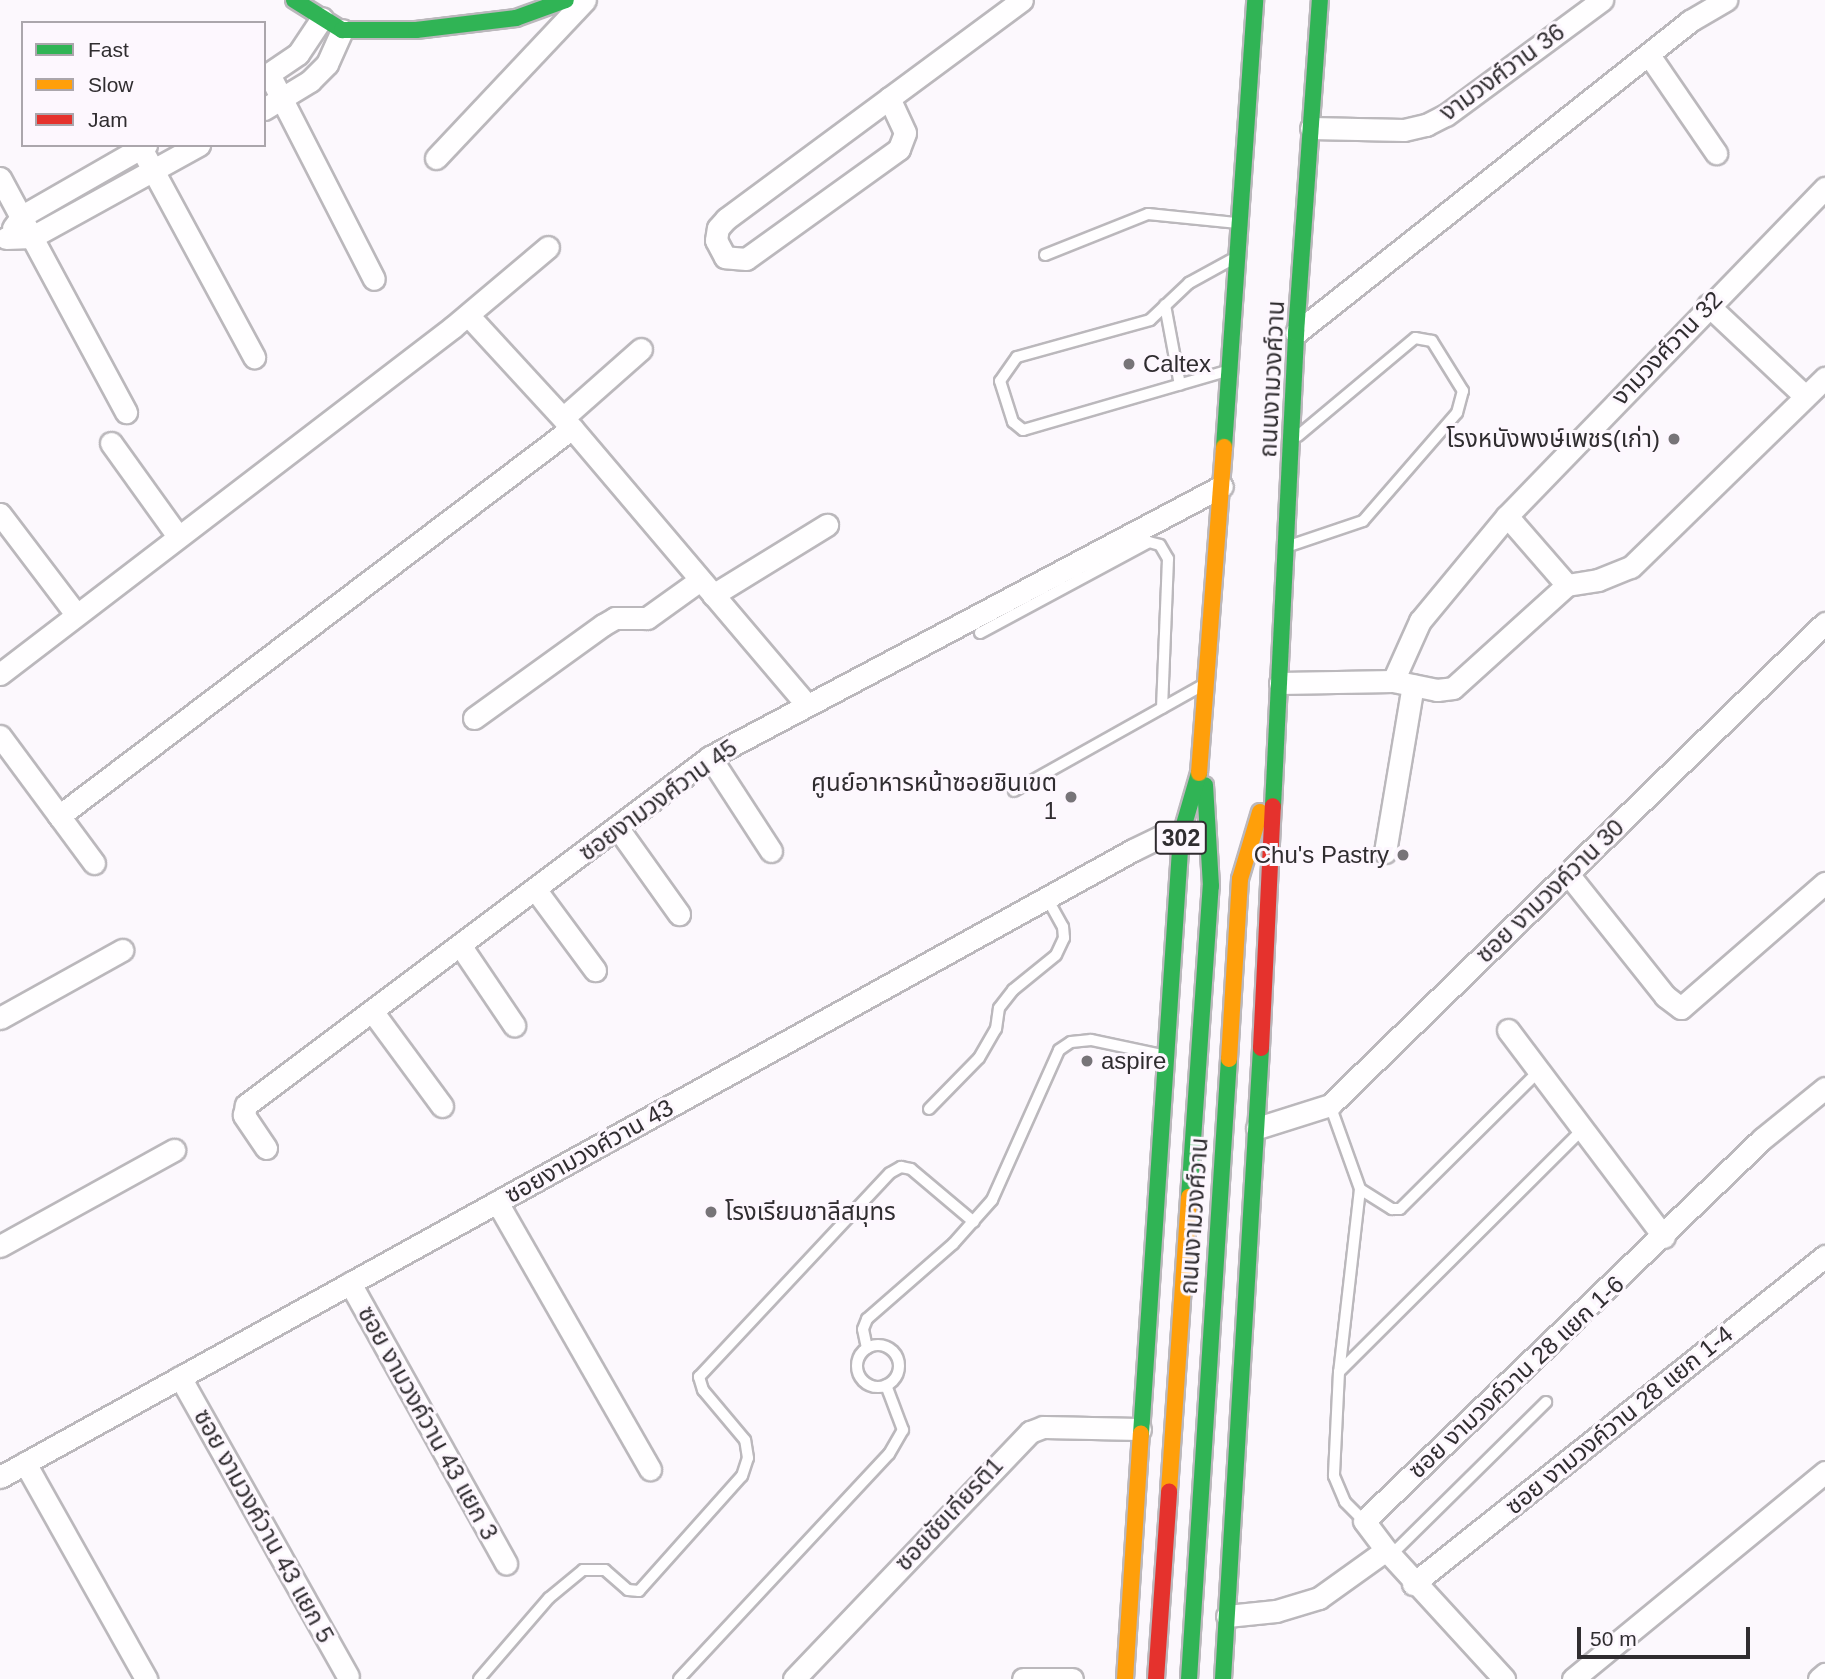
<!DOCTYPE html>
<meta charset="utf-8">
<style>
body{margin:0}
#map{position:relative;width:1825px;height:1679px;overflow:hidden;background:#fcf8fd;font-family:Helvetica,"Noto Sans Thai",sans-serif}
div>[style]{position:absolute}
.roads{filter:drop-shadow(2px 0 #bbb8bc) drop-shadow(-2px 0 #bbb8bc) drop-shadow(0 2px #bbb8bc) drop-shadow(0 -2px #bbb8bc)}
.lane>*{height:10px;margin:-5px;padding:0 5px;transform-origin:5px;border-radius:5px;background:#fffeff}
.lane>.ring{margin:-5px;padding:0;box-sizing:content-box;background:none;border:10px solid #fffeff;border-radius:50%}
.street>*{height:21px;margin:-10.5px;padding:0 10.5px;transform-origin:10.5px;border-radius:10.5px;background:#fffeff}
.fast>*{height:16px;margin:-8px;padding:0 8px;transform-origin:8px;border-radius:8px;background:#30b455}
.slow>*{height:16px;margin:-8px;padding:0 8px;transform-origin:8px;border-radius:8px;background:#ff9f0a}
.jam>*{height:16px;margin:-8px;padding:0 8px;transform-origin:8px;border-radius:8px;background:#e5322d}
.dots>*{width:19px;height:19px;translate:-50% -50%;box-sizing:border-box;border:4px solid #fdf7fe;border-radius:50%}
span{translate:-50% -50%;white-space:nowrap;text-align:center;line-height:1.15;-webkit-text-stroke:6px #fdf7fe;paint-order:stroke}
.shield-label span{padding:2px 5px;background:#fdf7fe;border:2px solid;border-radius:5px;-webkit-text-stroke-width:0}
.shield-label{font-size:23px;color:#302d30;font-weight:700}
.street-label{font-size:24px;color:#302d30}
.poi-label{font-size:24px;color:#302d30}
.left{translate:0 -50%;text-align:left}
.right{translate:-100% -50%;text-align:right}
.legend{position:absolute;left:21px;top:21px;width:245px;height:126px;box-sizing:border-box;background:#fdf7fe;border:2px solid #aba6ac;margin:0;padding:9px 12px;list-style:none;font-size:21px;color:#302d30}
.legend li{display:flex;align-items:center;gap:14px;height:35px}
.legend b{width:35px;border:2px solid #aba6ac}
.scale{position:absolute;left:1577px;top:1627px;width:173px;height:32px;box-sizing:border-box;border:4px solid #302d30;border-top:0;padding-left:9px;font-size:21px;line-height:24px;white-space:nowrap;color:#302d30;-webkit-text-stroke:5px #fdf7fe;paint-order:stroke}
</style>
<div id="map">
<div class="roads">
<div class="lane">
<div style="left:1045px;top:255px;width:111px;rotate:-21.7deg"></div>
<div style="left:1148px;top:214px;width:88px;rotate:5.8deg"></div>
<div style="left:1165px;top:305px;width:81px;rotate:79.4deg"></div>
<div style="left:1223px;top:372px;width:208px;rotate:163.8deg"></div>
<div style="left:1023px;top:430px;width:13px;rotate:-141deg"></div>
<div style="left:1013px;top:422px;width:43px;rotate:-107.6deg"></div>
<div style="left:1000px;top:381px;width:29px;rotate:-55deg"></div>
<div style="left:1017px;top:357px;width:138px;rotate:-15.5deg"></div>
<div style="left:1150px;top:320px;width:54px;rotate:-43.5deg"></div>
<div style="left:1189px;top:283px;width:48px;rotate:-28.7deg"></div>
<div style="left:1292px;top:545px;width:75px;rotate:-18.7deg"></div>
<div style="left:1363px;top:521px;width:143px;rotate:-49deg"></div>
<div style="left:1457px;top:413px;width:23px;rotate:-75deg"></div>
<div style="left:1463px;top:391px;width:59px;rotate:-121.8deg"></div>
<div style="left:1432px;top:341px;width:17px;rotate:-170deg"></div>
<div style="left:1415px;top:338px;width:153px;rotate:140.1deg"></div>
<div style="left:980px;top:633px;width:192px;rotate:-28.3deg"></div>
<div style="left:1149px;top:542px;width:11px;rotate:15deg"></div>
<div style="left:1160px;top:545px;width:16px;rotate:60deg"></div>
<div style="left:1168px;top:559px;width:149px;rotate:92.3deg"></div>
<div style="left:1014px;top:791px;width:214px;rotate:-29.3deg"></div>
<div style="left:1330px;top:1105px;width:89px;rotate:70.3deg"></div>
<div style="left:1360px;top:1189px;width:184px;rotate:96.5deg"></div>
<div style="left:1339px;top:1372px;width:104px;rotate:92.8deg"></div>
<div style="left:1334px;top:1476px;width:28px;rotate:67deg"></div>
<div style="left:1345px;top:1502px;width:27px;rotate:45deg"></div>
<div style="left:929px;top:1109px;width:71px;rotate:-45.6deg"></div>
<div style="left:979px;top:1058px;width:34px;rotate:-60deg"></div>
<div style="left:996px;top:1029px;width:21px;rotate:-82deg"></div>
<div style="left:999px;top:1008px;width:23px;rotate:-52deg"></div>
<div style="left:1013px;top:990px;width:55px;rotate:-39.1deg"></div>
<div style="left:1056px;top:955px;width:19px;rotate:-65deg"></div>
<div style="left:1064px;top:938px;width:11px;rotate:-95deg"></div>
<div style="left:1063px;top:927px;width:33px;rotate:-119deg"></div>
<div style="left:1360px;top:1189px;width:38px;rotate:32deg"></div>
<div style="left:1392px;top:1209px;width:8px"></div>
<div style="left:1400px;top:1209px;width:196px;rotate:-44.8deg"></div>
<div class="ring" style="left:857px;top:1345px;width:32px;height:32px"></div>
<div style="left:867px;top:1348px;width:19px;rotate:-102deg"></div>
<div style="left:863px;top:1329px;width:11px;rotate:-68deg"></div>
<div style="left:867px;top:1319px;width:114px;rotate:-41.1deg"></div>
<div style="left:953px;top:1244px;width:59px;rotate:-48.4deg"></div>
<div style="left:992px;top:1200px;width:164px;rotate:-65.9deg"></div>
<div style="left:1059px;top:1050px;width:14px;rotate:-34deg"></div>
<div style="left:1071px;top:1042px;width:20px;rotate:-6deg"></div>
<div style="left:1091px;top:1040px;width:73px;rotate:11.9deg"></div>
<div style="left:1339px;top:1372px;width:344px;rotate:-44.9deg"></div>
<div style="left:1391px;top:1555px;width:218px;rotate:-44.6deg"></div>
<div style="left:479px;top:1679px;width:107px;rotate:-49.2deg"></div>
<div style="left:549px;top:1598px;width:44px;rotate:-39.5deg"></div>
<div style="left:583px;top:1570px;width:22px"></div>
<div style="left:605px;top:1570px;width:30px;rotate:41deg"></div>
<div style="left:628px;top:1590px;width:11px;rotate:5deg"></div>
<div style="left:639px;top:1591px;width:154px;rotate:-48.2deg"></div>
<div style="left:742px;top:1476px;width:19px;rotate:-72deg"></div>
<div style="left:748px;top:1458px;width:18px;rotate:-99deg"></div>
<div style="left:745px;top:1440px;width:65px;rotate:-130deg"></div>
<div style="left:703px;top:1390px;width:14px;rotate:-107deg"></div>
<div style="left:699px;top:1377px;width:279px;rotate:-46.9deg"></div>
<div style="left:890px;top:1173px;width:13px;rotate:-29deg"></div>
<div style="left:901px;top:1167px;width:10px;rotate:11deg"></div>
<div style="left:911px;top:1169px;width:82px;rotate:40.1deg"></div>
<div style="left:679px;top:1679px;width:308px;rotate:-47deg"></div>
<div style="left:889px;top:1454px;width:28px;rotate:-60deg"></div>
<div style="left:903px;top:1430px;width:48px;rotate:-110.7deg"></div>
</div>
<div class="street">
<div style="left:1649px;top:55px;width:119px;rotate:55.6deg"></div>
<div style="left:269px;top:74px;width:230px;rotate:62.9deg"></div>
<div style="left:264px;top:77px;width:41px;rotate:-34.1deg"></div>
<div style="left:298px;top:54px;width:43px;rotate:-56.3deg"></div>
<div style="left:889px;top:98px;width:38px;rotate:65deg"></div>
<div style="left:905px;top:133px;width:17px;rotate:111deg"></div>
<div style="left:899px;top:149px;width:188px;rotate:144.3deg"></div>
<div style="left:746px;top:259px;width:21px;rotate:-175deg"></div>
<div style="left:725px;top:257px;width:19px;rotate:-118deg"></div>
<div style="left:716px;top:240px;width:12px;rotate:-81deg"></div>
<div style="left:718px;top:228px;width:12px;rotate:-48deg"></div>
<div style="left:726px;top:219px;width:368px;rotate:-36.5deg"></div>
<div style="left:264px;top:109px;width:54px;rotate:-31.3deg"></div>
<div style="left:310px;top:81px;width:24px;rotate:-45deg"></div>
<div style="left:327px;top:64px;width:37px;rotate:-66deg"></div>
<div style="left:1311px;top:128px;width:93px;rotate:1.2deg"></div>
<div style="left:1404px;top:130px;width:23px;rotate:-13deg"></div>
<div style="left:1426px;top:125px;width:22px;rotate:-27deg"></div>
<div style="left:1446px;top:115px;width:194px;rotate:-36.4deg"></div>
<div style="left:141px;top:148px;width:238px;rotate:61.6deg"></div>
<div style="left:436px;top:158px;width:217px;rotate:-46.7deg"></div>
<div style="left:0;top:178px;width:266px;rotate:61.7deg"></div>
<div style="left:13px;top:228px;width:15px;rotate:-53deg"></div>
<div style="left:22px;top:216px;width:143px;rotate:-29.8deg"></div>
<div style="left:6px;top:238px;width:26px;rotate:-2deg"></div>
<div style="left:32px;top:237px;width:191px;rotate:-28.9deg"></div>
<div style="left:1708px;top:305px;width:133px;rotate:43.2deg"></div>
<div style="left:468px;top:315px;width:154px;rotate:47.4deg"></div>
<div style="left:572px;top:428px;width:360px;rotate:49.7deg"></div>
<div style="left:1296px;top:333px;width:503px;rotate:-38.37deg"></div>
<div style="left:1690px;top:21px;width:42px;rotate:-30.3deg"></div>
<div style="left:563px;top:418px;width:104px;rotate:-41.5deg"></div>
<div style="left:111px;top:443px;width:113px;rotate:54.3deg"></div>
<div style="left:0;top:514px;width:126px;rotate:52.8deg"></div>
<div style="left:1507px;top:516px;width:91px;rotate:49deg"></div>
<div style="left:713px;top:595px;width:134px;rotate:-31.6deg"></div>
<div style="left:0;top:674px;width:571px;rotate:-37.45deg"></div>
<div style="left:453px;top:327px;width:124px;rotate:-40.1deg"></div>
<div style="left:1393px;top:681px;width:66px;rotate:-65.8deg"></div>
<div style="left:1420px;top:621px;width:136px;rotate:-50.4deg"></div>
<div style="left:1507px;top:516px;width:457px;rotate:-45.9deg"></div>
<div style="left:1280px;top:683px;width:113px;rotate:-1deg"></div>
<div style="left:1393px;top:681px;width:45px;rotate:11.6deg"></div>
<div style="left:1437px;top:690px;width:16px;rotate:-7deg"></div>
<div style="left:1453px;top:688px;width:154px;rotate:-42.1deg"></div>
<div style="left:1567px;top:585px;width:31px;rotate:-9deg"></div>
<div style="left:1598px;top:580px;width:35px;rotate:-22deg"></div>
<div style="left:1631px;top:567px;width:271px;rotate:-44.3deg"></div>
<div style="left:474px;top:718px;width:159px;rotate:-35.8deg"></div>
<div style="left:603px;top:625px;width:14px;rotate:-30deg"></div>
<div style="left:615px;top:618px;width:32px"></div>
<div style="left:647px;top:618px;width:65px;rotate:-35.6deg"></div>
<div style="left:0;top:736px;width:158px;rotate:53.5deg"></div>
<div style="left:710px;top:757px;width:112px;rotate:57deg"></div>
<div style="left:59px;top:816px;width:643px;rotate:-37.1deg"></div>
<div style="left:617px;top:827px;width:107px;rotate:54.5deg"></div>
<div style="left:1385px;top:852px;width:169px;rotate:-80.5deg"></div>
<div style="left:1568px;top:874px;width:156px;rotate:51.5deg"></div>
<div style="left:1665px;top:996px;width:20px;rotate:37deg"></div>
<div style="left:1681px;top:1008px;width:191px;rotate:-41deg"></div>
<div style="left:535px;top:889px;width:101px;rotate:53.5deg"></div>
<div style="left:460px;top:945px;width:97px;rotate:56deg"></div>
<div style="left:372px;top:1011px;width:118px;rotate:53.6deg"></div>
<div style="left:0;top:1018px;width:140px;rotate:-29.1deg"></div>
<div style="left:1508px;top:1030px;width:259px;rotate:53deg"></div>
<div style="left:1257px;top:1128px;width:77px;rotate:-17.5deg"></div>
<div style="left:1330px;top:1105px;width:691px;rotate:-44.24deg"></div>
<div style="left:266px;top:1148px;width:40px;rotate:-124deg"></div>
<div style="left:244px;top:1115px;width:10px;rotate:-79deg"></div>
<div style="left:246px;top:1105px;width:580px;rotate:-36.87deg"></div>
<div style="left:710px;top:757px;width:579px;rotate:-27.89deg"></div>
<div style="left:497px;top:1202px;width:308px;rotate:60.2deg"></div>
<div style="left:0;top:1246px;width:199px;rotate:-28.9deg"></div>
<div style="left:350px;top:1283px;width:321px;rotate:60.9deg"></div>
<div style="left:180px;top:1377px;width:343px;rotate:60.7deg"></div>
<div style="left:25px;top:1463px;width:248px;rotate:60.7deg"></div>
<div style="left:0;top:1477px;width:1295px;rotate:-28.96deg"></div>
<div style="left:1133px;top:850px;width:30px;rotate:-26deg"></div>
<div style="left:1160px;top:837px;width:21px;rotate:-5deg"></div>
<div style="left:1386px;top:1550px;width:175px;rotate:47.5deg"></div>
<div style="left:1413px;top:1584px;width:527px;rotate:-38.52deg"></div>
<div style="left:1227px;top:1616px;width:49px;rotate:-5.8deg"></div>
<div style="left:1276px;top:1611px;width:45px;rotate:-16.8deg"></div>
<div style="left:1319px;top:1598px;width:82px;rotate:-35.6deg"></div>
<div style="left:1386px;top:1550px;width:36px;rotate:-127deg"></div>
<div style="left:1364px;top:1521px;width:552px;rotate:-43.82deg"></div>
<div style="left:1762px;top:1139px;width:81px;rotate:-39deg"></div>
<div style="left:794px;top:1679px;width:342px;rotate:-46.3deg"></div>
<div style="left:1030px;top:1432px;width:14px;rotate:-21deg"></div>
<div style="left:1043px;top:1427px;width:97px;rotate:1.2deg"></div>
<div style="left:1023px;top:1679px;width:49px"></div>
<div style="left:1573px;top:1679px;width:326px;rotate:-39.4deg"></div>
<div style="left:1819px;top:1679px;width:8px;rotate:-40deg"></div>
</div>
<div class="fast">
<div style="left:294px;top:0;width:57px;rotate:32deg"></div>
<div style="left:342px;top:30px;width:74px"></div>
<div style="left:416px;top:30px;width:101px;rotate:-6.8deg"></div>
<div style="left:516px;top:18px;width:53px;rotate:-19.8deg"></div>
<div style="left:1224px;top:447px;width:448px;rotate:-86deg"></div>
<div style="left:1273px;top:806px;width:474px;rotate:-87.2deg"></div>
<div style="left:1296px;top:333px;width:334px;rotate:-85.9deg"></div>
<div style="left:1189px;top:1197px;width:312px;rotate:-86deg"></div>
<div style="left:1211px;top:886px;width:101px;rotate:-93.4deg"></div>
<div style="left:1141px;top:1434px;width:600px;rotate:-86.18deg"></div>
<div style="left:1181px;top:835px;width:65px;rotate:-73.8deg"></div>
<div style="left:1189px;top:1679px;width:621px;rotate:-86.31deg"></div>
<div style="left:1223px;top:1679px;width:632px;rotate:-86.55deg"></div>
</div>
<div class="slow">
<div style="left:1199px;top:773px;width:327px;rotate:-85.6deg"></div>
<div style="left:1229px;top:1059px;width:180px;rotate:-86.5deg"></div>
<div style="left:1240px;top:879px;width:70px;rotate:-73.4deg"></div>
<div style="left:1169px;top:1491px;width:295px;rotate:-86.1deg"></div>
<div style="left:1125px;top:1679px;width:246px;rotate:-86.3deg"></div>
</div>
<div class="jam">
<div style="left:1261px;top:1048px;width:242px;rotate:-87.2deg"></div>
<div style="left:1156px;top:1679px;width:188px;rotate:-86deg"></div>
</div>
</div>
<div class="dots">
<div style="left:1129px;top:364px;background:#777478"></div>
<div style="left:1674px;top:439px;background:#777478"></div>
<div style="left:1071px;top:797px;background:#777478"></div>
<div style="left:1403px;top:855px;background:#777478"></div>
<div style="left:1087px;top:1061px;background:#777478"></div>
<div style="left:711px;top:1212px;background:#777478"></div>
</div>
<div class="shield-label">
<span style="left:1181px;top:838px">302</span>
</div>
<div class="street-label">
<span style="left:1502px;top:72px;rotate:-36deg">งามวงศ์วาน 36</span>
<span style="left:1667px;top:348px;rotate:-46deg">งามวงศ์วาน 32</span>
<span style="left:1272px;top:379px;rotate:-87deg">ถนนงามวงศ์วาน</span>
<span style="left:658px;top:800px;rotate:-36deg">ซอยงามวงศ์วาน 45</span>
<span style="left:1550px;top:891px;rotate:-44deg">ซอย งามวงค์วาน 30</span>
<span style="left:589px;top:1151px;rotate:-29deg">ซอยงามวงศ์วาน 43</span>
<span style="left:1194px;top:1216px;rotate:-86deg">ถนนงามวงศ์วาน</span>
<span style="left:1516px;top:1377px;rotate:-43deg">ซอย งามวงค์วาน 28 แยก 1-6</span>
<span style="left:1619px;top:1420px;rotate:-39deg">ซอย งามวงค์วาน 28 แยก 1-4</span>
<span style="left:428px;top:1423px;rotate:61deg">ซอย งามวงค์วาน 43 แยก 3</span>
<span style="left:949px;top:1514px;rotate:-47deg">ซอยชัยเกียรติ1</span>
<span style="left:264px;top:1526px;rotate:61deg">ซอย งามวงค์วาน 43 แยก 5</span>
</div>
<div class="poi-label">
<span class="left" style="left:1143px;top:364px">Caltex</span>
<span class="right" style="left:1660px;top:439px">โรงหนังพงษ์เพชร(เก่า)</span>
<span class="right" style="left:1057px;top:797px">ศูนย์อาหารหน้าซอยชินเขต<br>1</span>
<span class="right" style="left:1389px;top:855px">Chu's Pastry</span>
<span class="left" style="left:1101px;top:1061px">aspire</span>
<span class="left" style="left:725px;top:1212px">โรงเรียนชาลีสมุทร</span>
</div>
<ul class="legend">
<li><b style="height:9px;background:#30b455"></b>Fast</li>
<li><b style="height:9px;background:#ff9f0a"></b>Slow</li>
<li><b style="height:9px;background:#e5322d"></b>Jam</li>
</ul>
<div class="scale">50 m</div>
</div>
